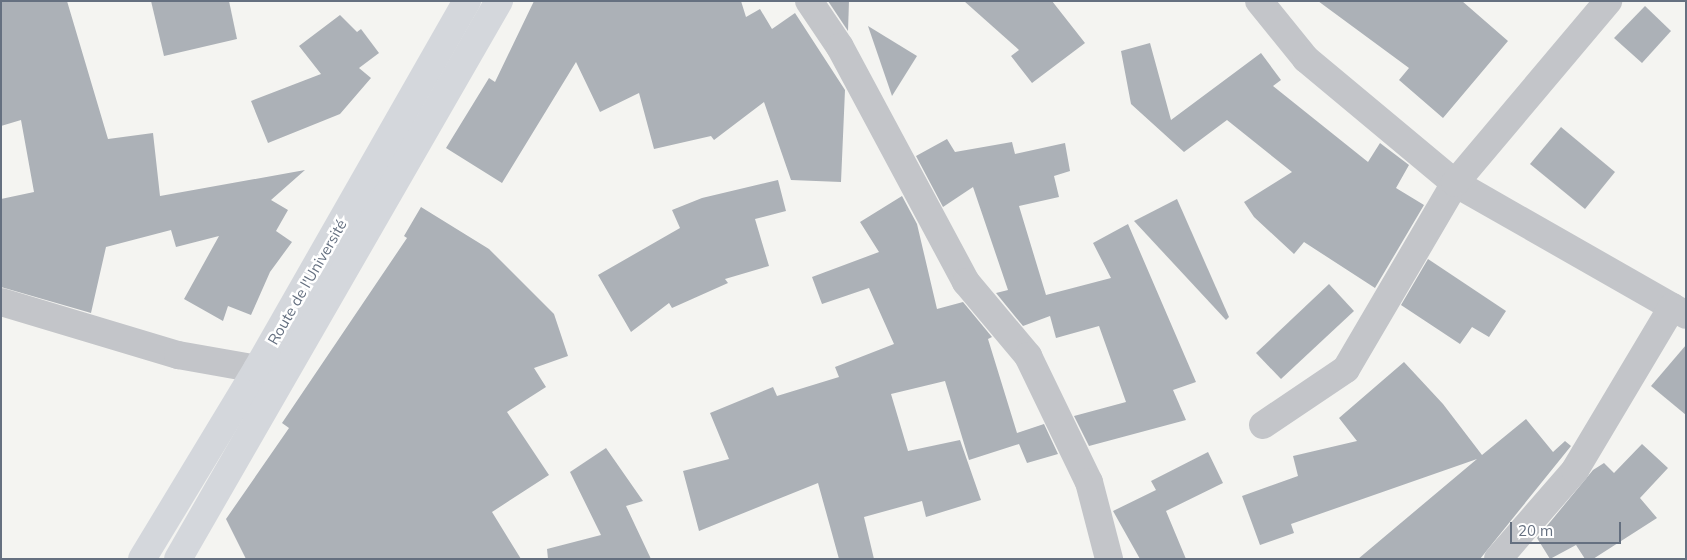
<!DOCTYPE html>
<meta charset="utf-8">
<style>
body{margin:0}
#map{position:relative;width:1687px;height:560px;overflow:hidden;background:#f4f4f1;font-family:Mulish,sans-serif}
div>[style]{position:absolute}
.building>*{inset:0;background:#acb1b7}
.minor>*{height:28px;margin:-14px;padding:0 14px;transform-origin:14px;border-radius:14px;background:#c3c5c9}
.major>*{height:28px;margin:-14px;padding:0 14px;transform-origin:14px;border-radius:14px;background:#d4d7dc}
span{translate:-50% -50%;white-space:nowrap;text-align:center;line-height:1.15;-webkit-text-stroke:5px #fff;paint-order:stroke}
.street-label{font-size:15px;color:#657080}
.frame{position:absolute;inset:0;border:2px solid #657080;pointer-events:none}
.scale{position:absolute;left:1510px;top:522px;width:111px;height:22px;box-sizing:border-box;border:2px solid #657080;border-top:0;padding-left:6px;font-size:15px;line-height:18px;white-space:nowrap;color:#657080;-webkit-text-stroke:4px #fff;paint-order:stroke}
</style>
<div id="map">
<div class="building">
<div style="clip-path:polygon(1px 1px,67px 1px,108px 139px,153px 133px,160px 196px,305px 170px,271px 200px,288px 210px,276px 231px,292px 242px,270px 272px,251px 315px,228px 306px,223px 321px,184px 299px,219px 236px,176px 247px,171px 230px,106px 247px,91px 313px,1px 287px,1px 199px,34px 192px,21px 120px,1px 126px)"></div>
<div style="clip-path:polygon(151px 1px,229px 1px,237px 39px,164px 56px)"></div>
<div style="clip-path:polygon(534px 1px,741px 1px,746px 17px,760px 9px,772px 29px,795px 13px,845px 90px,841px 182px,791px 180px,764px 102px,714px 140px,711px 136px,654px 149px,639px 93px,600px 112px,576px 62px,502px 183px,446px 148px,489px 78px,495px 82px)"></div>
<div style="clip-path:polygon(828px 1px,849px 1px,848px 31px)"></div>
<div style="clip-path:polygon(964px 1px,1052px 1px,1085px 43px,1032px 83px,1011px 56px,1019px 50px)"></div>
<div style="clip-path:polygon(1318px 1px,1462px 1px,1508px 41px,1443px 118px,1399px 80px,1409px 68px)"></div>
<div style="clip-path:polygon(1645px 6px,1671px 31px,1642px 63px,1614px 38px)"></div>
<div style="clip-path:polygon(340px 15px,357px 32px,361px 29px,379px 53px,359px 68px,371px 78px,340px 114px,268px 143px,251px 101px,321px 74px,299px 46px)"></div>
<div style="clip-path:polygon(868px 26px,917px 56px,892px 96px)"></div>
<div style="clip-path:polygon(1150px 43px,1171px 120px,1261px 53px,1281px 80px,1273px 86px,1368px 162px,1380px 143px,1409px 165px,1396px 188px,1424px 205px,1375px 288px,1304px 242px,1294px 254px,1254px 217px,1244px 202px,1292px 172px,1227px 120px,1184px 152px,1131px 104px,1121px 51px)"></div>
<div style="clip-path:polygon(1561px 127px,1615px 172px,1585px 209px,1530px 164px)"></div>
<div style="clip-path:polygon(947px 139px,955px 152px,1012px 142px,1015px 154px,1065px 143px,1070px 171px,1054px 176px,1059px 197px,1019px 206px,1046px 295px,1111px 278px,1093px 243px,1128px 224px,1196px 382px,1173px 390px,1186px 420px,1089px 446px,1074px 416px,1126px 402px,1099px 326px,1056px 338px,1050px 316px,1023px 326px,996px 293px,1008px 290px,973px 187px,943px 207px,916px 156px)"></div>
<div style="clip-path:polygon(778px 180px,786px 211px,755px 219px,769px 266px,725px 279px,728px 283px,672px 308px,669px 303px,631px 332px,598px 275px,680px 228px,672px 210px,702px 198px)"></div>
<div style="clip-path:polygon(902px 196px,917px 224px,937px 309px,963px 302px,992px 337px,988px 339px,1017px 433px,1044px 424px,1058px 454px,1027px 463px,1019px 444px,969px 460px,945px 381px,891px 394px,908px 451px,960px 440px,981px 500px,926px 517px,922px 501px,864px 517px,874px 559px,839px 559px,818px 483px,699px 531px,683px 471px,729px 459px,710px 413px,773px 387px,777px 396px,839px 377px,835px 367px,894px 344px,869px 288px,822px 304px,812px 277px,879px 252px,860px 222px)"></div>
<div style="clip-path:polygon(1177px 199px,1229px 317px,1226px 320px,1134px 221px)"></div>
<div style="clip-path:polygon(421px 207px,489px 249px,554px 314px,568px 356px,534px 368px,546px 387px,507px 412px,549px 475px,492px 512px,521px 559px,246px 559px,226px 519px,289px 428px,282px 423px,407px 238px,404px 236px)"></div>
<div style="clip-path:polygon(1428px 259px,1506px 311px,1489px 337px,1472px 327px,1460px 344px,1401px 305px)"></div>
<div style="clip-path:polygon(1329px 284px,1354px 311px,1281px 379px,1256px 353px)"></div>
<div style="clip-path:polygon(1686px 345px,1686px 415px,1651px 386px)"></div>
<div style="clip-path:polygon(1404px 362px,1443px 404px,1482px 455px,1526px 419px,1553px 452px,1565px 441px,1571px 446px,1480px 559px,1358px 559px,1477px 459px,1291px 524px,1294px 533px,1260px 545px,1242px 496px,1298px 476px,1293px 456px,1357px 441px,1339px 418px)"></div>
<div style="clip-path:polygon(1642px 444px,1668px 468px,1640px 498px,1657px 518px,1593px 559px,1585px 559px,1576px 545px,1550px 559px,1537px 538px,1593px 470px,1604px 463px,1614px 473px)"></div>
<div style="clip-path:polygon(606px 448px,643px 501px,626px 506px,651px 559px,548px 559px,547px 549px,601px 535px,570px 472px)"></div>
<div style="clip-path:polygon(1208px 452px,1223px 483px,1166px 511px,1186px 559px,1140px 559px,1113px 511px,1156px 490px,1151px 481px)"></div>
</div>
<div class="minor">
<div style="left:809px;top:1px;width:55px;rotate:56deg"></div>
<div style="left:840px;top:47px;width:267px;rotate:61.8deg"></div>
<div style="left:966px;top:282px;width:97px;rotate:50deg"></div>
<div style="left:1028px;top:356px;width:140px;rotate:64.2deg"></div>
<div style="left:1089px;top:482px;width:80px;rotate:75.4deg"></div>
<div style="left:1259px;top:1px;width:75px;rotate:51deg"></div>
<div style="left:1306px;top:59px;width:194px;rotate:39.8deg"></div>
<div style="left:1455px;top:183px;width:266px;rotate:29.7deg"></div>
<div style="left:1px;top:302px;width:185px;rotate:16.7deg"></div>
<div style="left:178px;top:355px;width:80px;rotate:10deg"></div>
<div style="left:1263px;top:425px;width:100px;rotate:-34deg"></div>
<div style="left:1346px;top:369px;width:216px;rotate:-59.6deg"></div>
<div style="left:1455px;top:183px;width:238px;rotate:-49.9deg"></div>
<div style="left:1498px;top:559px;width:118px;rotate:-49.1deg"></div>
<div style="left:1575px;top:470px;width:190px;rotate:-59.2deg"></div>
</div>
<div class="major">
<div style="left:142px;top:559px;width:222px;rotate:-58.8deg"></div>
<div style="left:257px;top:369px;width:424px;rotate:-60.3deg"></div>
<div style="left:178px;top:559px;width:644px;rotate:-60.09deg"></div>
</div>
<div class="street-label">
<span style="left:307px;top:282px;rotate:-60deg">Route de l'Université</span>
</div>
<div class="frame"></div>
<div class="scale">20 m</div>
</div>
